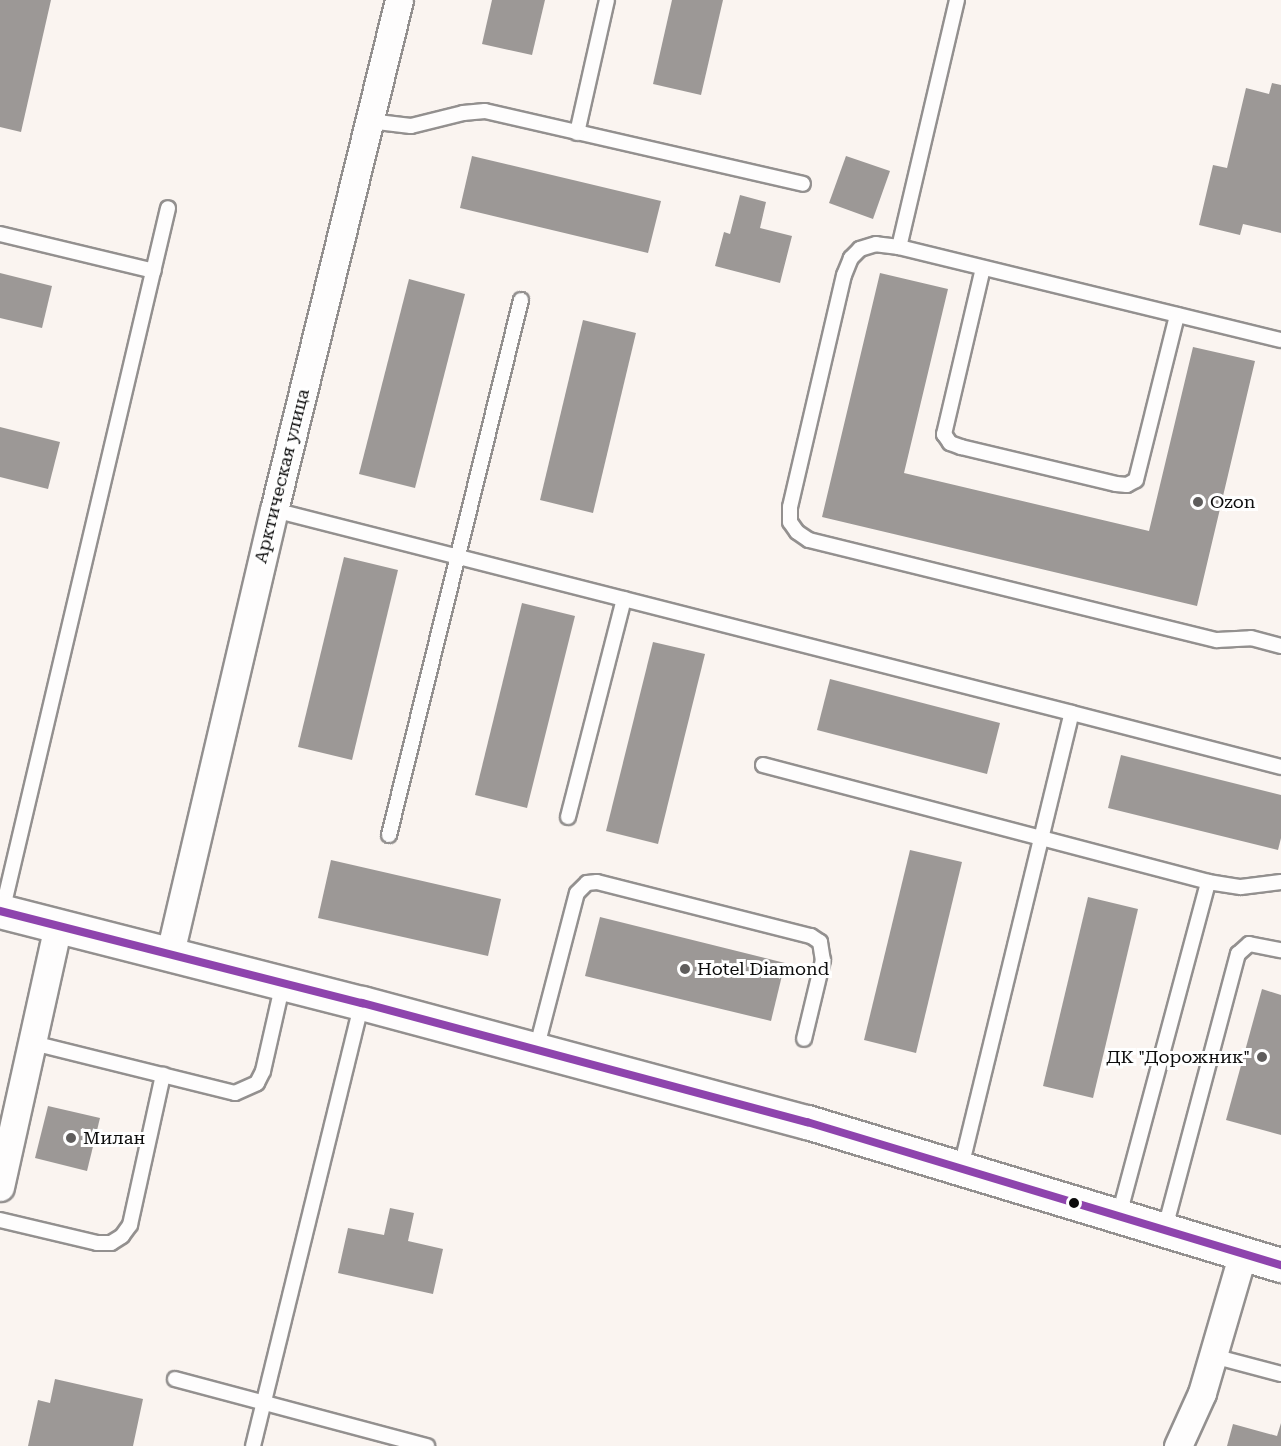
<!DOCTYPE html>
<meta charset="utf-8">
<style>
body{margin:0}
#map{position:relative;width:1281px;height:1446px;overflow:hidden;background:#faf4f0;font-family:"Roboto Serif",serif}
div>[style]{position:absolute}
.building>*{inset:0;background:#9c9896}
.roads{filter:drop-shadow(2px 0 #93908f) drop-shadow(-2px 0 #93908f) drop-shadow(0 2px #93908f) drop-shadow(0 -2px #93908f)}
.service>*{height:14px;margin:-7px;padding:0 7px;transform-origin:7px;border-radius:7px;background:#fefdfd}
.minor>*{height:27px;margin:-13.5px;padding:0 13.5px;transform-origin:13.5px;border-radius:13.5px;background:#fefdfd}
.tertiary>*{height:33px;margin:-16.5px;padding:0 16.5px;transform-origin:16.5px;border-radius:16.5px;background:#fefdfd}
.bus-1>*{height:8px;margin:-4px;padding:0 4px;transform-origin:4px;border-radius:4px;background:#8e44ad}
.dots>*{width:16px;height:16px;translate:-50% -50%;box-sizing:border-box;border:3px solid #fff;border-radius:50%}
span{translate:-50% -50%;white-space:nowrap;text-align:center;line-height:1.15;-webkit-text-stroke:6px #fff;paint-order:stroke}
.street-label{font-size:18px;color:#0c0c0c}
.poi-label{font-size:18px;color:#0c0c0c}
.left{translate:0 -50%;text-align:left}
.right{translate:-100% -50%;text-align:right}
</style>
<div id="map">
<div class="building">
<div style="clip-path:polygon(0 0,51px 0,21px 132px,0 127px)"></div>
<div style="clip-path:polygon(492px 0,545px 0,532px 55px,482px 44px)"></div>
<div style="clip-path:polygon(672px 0,723px 0,701px 95px,653px 84px)"></div>
<div style="clip-path:polygon(1272px 83px,1281px 85px,1281px 233px,1243px 224px,1240px 235px,1199px 225px,1213px 165px,1227px 168px,1246px 88px,1269px 94px)"></div>
<div style="clip-path:polygon(472px 156px,661px 201px,648px 253px,460px 208px)"></div>
<div style="clip-path:polygon(846px 156px,890px 171px,873px 219px,829px 203px)"></div>
<div style="clip-path:polygon(740px 195px,766px 202px,760px 228px,792px 236px,780px 283px,715px 266px,724px 232px,730px 234px)"></div>
<div style="clip-path:polygon(0 273px,52px 286px,42px 328px,0 318px)"></div>
<div style="clip-path:polygon(880px 273px,948px 289px,904px 473px,1149px 531px,1193px 347px,1255px 361px,1197px 606px,822px 517px)"></div>
<div style="clip-path:polygon(409px 279px,465px 294px,415px 488px,359px 474px)"></div>
<div style="clip-path:polygon(583px 320px,636px 333px,593px 513px,540px 500px)"></div>
<div style="clip-path:polygon(0 427px,60px 442px,48px 489px,0 477px)"></div>
<div style="clip-path:polygon(344px 557px,398px 570px,352px 760px,298px 747px)"></div>
<div style="clip-path:polygon(522px 603px,575px 616px,527px 808px,475px 795px)"></div>
<div style="clip-path:polygon(653px 642px,705px 654px,658px 844px,606px 831px)"></div>
<div style="clip-path:polygon(830px 679px,1000px 723px,987px 774px,817px 730px)"></div>
<div style="clip-path:polygon(1121px 755px,1281px 795px,1281px 838px,1278px 850px,1108px 808px)"></div>
<div style="clip-path:polygon(910px 850px,962px 862px,916px 1053px,864px 1040px)"></div>
<div style="clip-path:polygon(331px 860px,501px 899px,488px 956px,318px 918px)"></div>
<div style="clip-path:polygon(1088px 897px,1138px 909px,1093px 1098px,1043px 1086px)"></div>
<div style="clip-path:polygon(600px 917px,785px 963px,771px 1021px,585px 976px)"></div>
<div style="clip-path:polygon(1262px 989px,1281px 995px,1281px 1135px,1226px 1120px)"></div>
<div style="clip-path:polygon(48px 1106px,100px 1118px,87px 1171px,35px 1158px)"></div>
<div style="clip-path:polygon(390px 1208px,414px 1213px,408px 1241px,443px 1249px,433px 1294px,338px 1273px,348px 1228px,384px 1235px)"></div>
<div style="clip-path:polygon(55px 1379px,143px 1399px,133px 1446px,28px 1446px,38px 1400px,50px 1403px)"></div>
<div style="clip-path:polygon(1281px 1423px,1281px 1446px,1227px 1446px,1233px 1424px,1277px 1436px)"></div>
</div>
<div class="roads">
<div class="service">
<div style="left:957px;top:0;width:254px;rotate:103.2deg"></div>
<div style="left:899px;top:247px;width:23px;rotate:-173deg"></div>
<div style="left:876px;top:244px;width:17px;rotate:163deg"></div>
<div style="left:860px;top:249px;width:13px;rotate:135deg"></div>
<div style="left:851px;top:258px;width:18px;rotate:112deg"></div>
<div style="left:844px;top:275px;width:238px;rotate:103.1deg"></div>
<div style="left:790px;top:507px;width:15px;rotate:90deg"></div>
<div style="left:790px;top:522px;width:12px;rotate:55deg"></div>
<div style="left:797px;top:532px;width:14px;rotate:34deg"></div>
<div style="left:809px;top:540px;width:420px;rotate:13.8deg"></div>
<div style="left:1217px;top:640px;width:34px;rotate:-3deg"></div>
<div style="left:1251px;top:638px;width:31px;rotate:15deg"></div>
<div style="left:369px;top:121px;width:42px;rotate:6.8deg"></div>
<div style="left:411px;top:126px;width:54px;rotate:-14deg"></div>
<div style="left:463px;top:113px;width:22px;rotate:-5deg"></div>
<div style="left:485px;top:111px;width:326px;rotate:12.9deg"></div>
<div style="left:577px;top:133px;width:136px;rotate:-77.3deg"></div>
<div style="left:0;top:234px;width:158px;rotate:13.5deg"></div>
<div style="left:899px;top:247px;width:393px;rotate:13.7deg"></div>
<div style="left:983px;top:268px;width:171px;rotate:103.2deg"></div>
<div style="left:944px;top:434px;width:11px;rotate:56deg"></div>
<div style="left:950px;top:443px;width:12px;rotate:20deg"></div>
<div style="left:961px;top:447px;width:159px;rotate:13.4deg"></div>
<div style="left:1116px;top:484px;width:11px;rotate:5deg"></div>
<div style="left:1127px;top:485px;width:10px;rotate:-29deg"></div>
<div style="left:1136px;top:480px;width:170px;rotate:-76deg"></div>
<div style="left:274px;top:510px;width:823px;rotate:14.27deg"></div>
<div style="left:763px;top:765px;width:460px;rotate:14.7deg"></div>
<div style="left:1208px;top:882px;width:33px;rotate:9deg"></div>
<div style="left:1241px;top:887px;width:40px;rotate:-7.1deg"></div>
<div style="left:568px;top:817px;width:225px;rotate:-75.6deg"></div>
<div style="left:389px;top:835px;width:551px;rotate:-76.14deg"></div>
<div style="left:2px;top:912px;width:723px;rotate:-76.73deg"></div>
<div style="left:33px;top:1043px;width:208px;rotate:13.9deg"></div>
<div style="left:235px;top:1093px;width:24px;rotate:-24deg"></div>
<div style="left:257px;top:1083px;width:13px;rotate:-63deg"></div>
<div style="left:263px;top:1071px;width:90px;rotate:-77.2deg"></div>
<div style="left:536px;top:1050px;width:162px;rotate:-75.4deg"></div>
<div style="left:577px;top:893px;width:14px;rotate:-45deg"></div>
<div style="left:587px;top:883px;width:10px;rotate:-6deg"></div>
<div style="left:597px;top:882px;width:221px;rotate:14.2deg"></div>
<div style="left:811px;top:936px;width:11px;rotate:34deg"></div>
<div style="left:820px;top:942px;width:18px;rotate:81deg"></div>
<div style="left:823px;top:960px;width:81px;rotate:103.5deg"></div>
<div style="left:961px;top:1167px;width:467px;rotate:-76.3deg"></div>
<div style="left:1072px;top:713px;width:216px;rotate:14.5deg"></div>
<div style="left:1119px;top:1215px;width:345px;rotate:-75deg"></div>
<div style="left:0;top:1220px;width:100px;rotate:13.3deg"></div>
<div style="left:97px;top:1243px;width:14px"></div>
<div style="left:111px;top:1243px;width:13px;rotate:-32deg"></div>
<div style="left:122px;top:1236px;width:14px;rotate:-54deg"></div>
<div style="left:130px;top:1225px;width:154px;rotate:-77.6deg"></div>
<div style="left:1165px;top:1228px;width:284px;rotate:-75.1deg"></div>
<div style="left:1238px;top:954px;width:15px;rotate:-42deg"></div>
<div style="left:1249px;top:944px;width:33px;rotate:11deg"></div>
<div style="left:1213px;top:1356px;width:70px;rotate:14.8deg"></div>
<div style="left:175px;top:1379px;width:261px;rotate:14.9deg"></div>
<div style="left:253px;top:1446px;width:456px;rotate:-76.2deg"></div>
</div>
<div class="minor">
<div style="left:170px;top:953px;width:455px;rotate:-76.8deg"></div>
<div style="left:274px;top:510px;width:525px;rotate:-76.23deg"></div>
<div style="left:0;top:1187px;width:268px;rotate:-77.5deg"></div>
<div style="left:1178px;top:1446px;width:58px;rotate:-65.6deg"></div>
<div style="left:1202px;top:1393px;width:146px;rotate:-73.7deg"></div>
</div>
<div class="tertiary">
<div style="left:0;top:911px;width:374px;rotate:14.3deg"></div>
<div style="left:362px;top:1003px;width:461px;rotate:15deg"></div>
<div style="left:807px;top:1122px;width:495px;rotate:16.8deg"></div>
</div>
</div>
<div class="bus-1">
<div style="left:0;top:911px;width:374px;rotate:14.3deg"></div>
<div style="left:362px;top:1003px;width:461px;rotate:15deg"></div>
<div style="left:807px;top:1122px;width:495px;rotate:16.8deg"></div>
</div>
<div class="dots">
<div style="left:1198px;top:502px;background:#5f5d5c"></div>
<div style="left:685px;top:969px;background:#5f5d5c"></div>
<div style="left:1262px;top:1057px;background:#5f5d5c"></div>
<div style="left:71px;top:1138px;background:#5f5d5c"></div>
<div style="left:1074px;top:1203px;background:#0c0c0c"></div>
</div>
<div class="street-label">
<span style="left:282px;top:476px;rotate:-76deg">Арктическая улица</span>
</div>
<div class="poi-label">
<span class="left" style="left:1210px;top:502px">Ozon</span>
<span class="left" style="left:697px;top:969px">Hotel Diamond</span>
<span class="right" style="left:1250px;top:1057px">ДК "Дорожник"</span>
<span class="left" style="left:83px;top:1138px">Милан</span>
</div>
</div>
